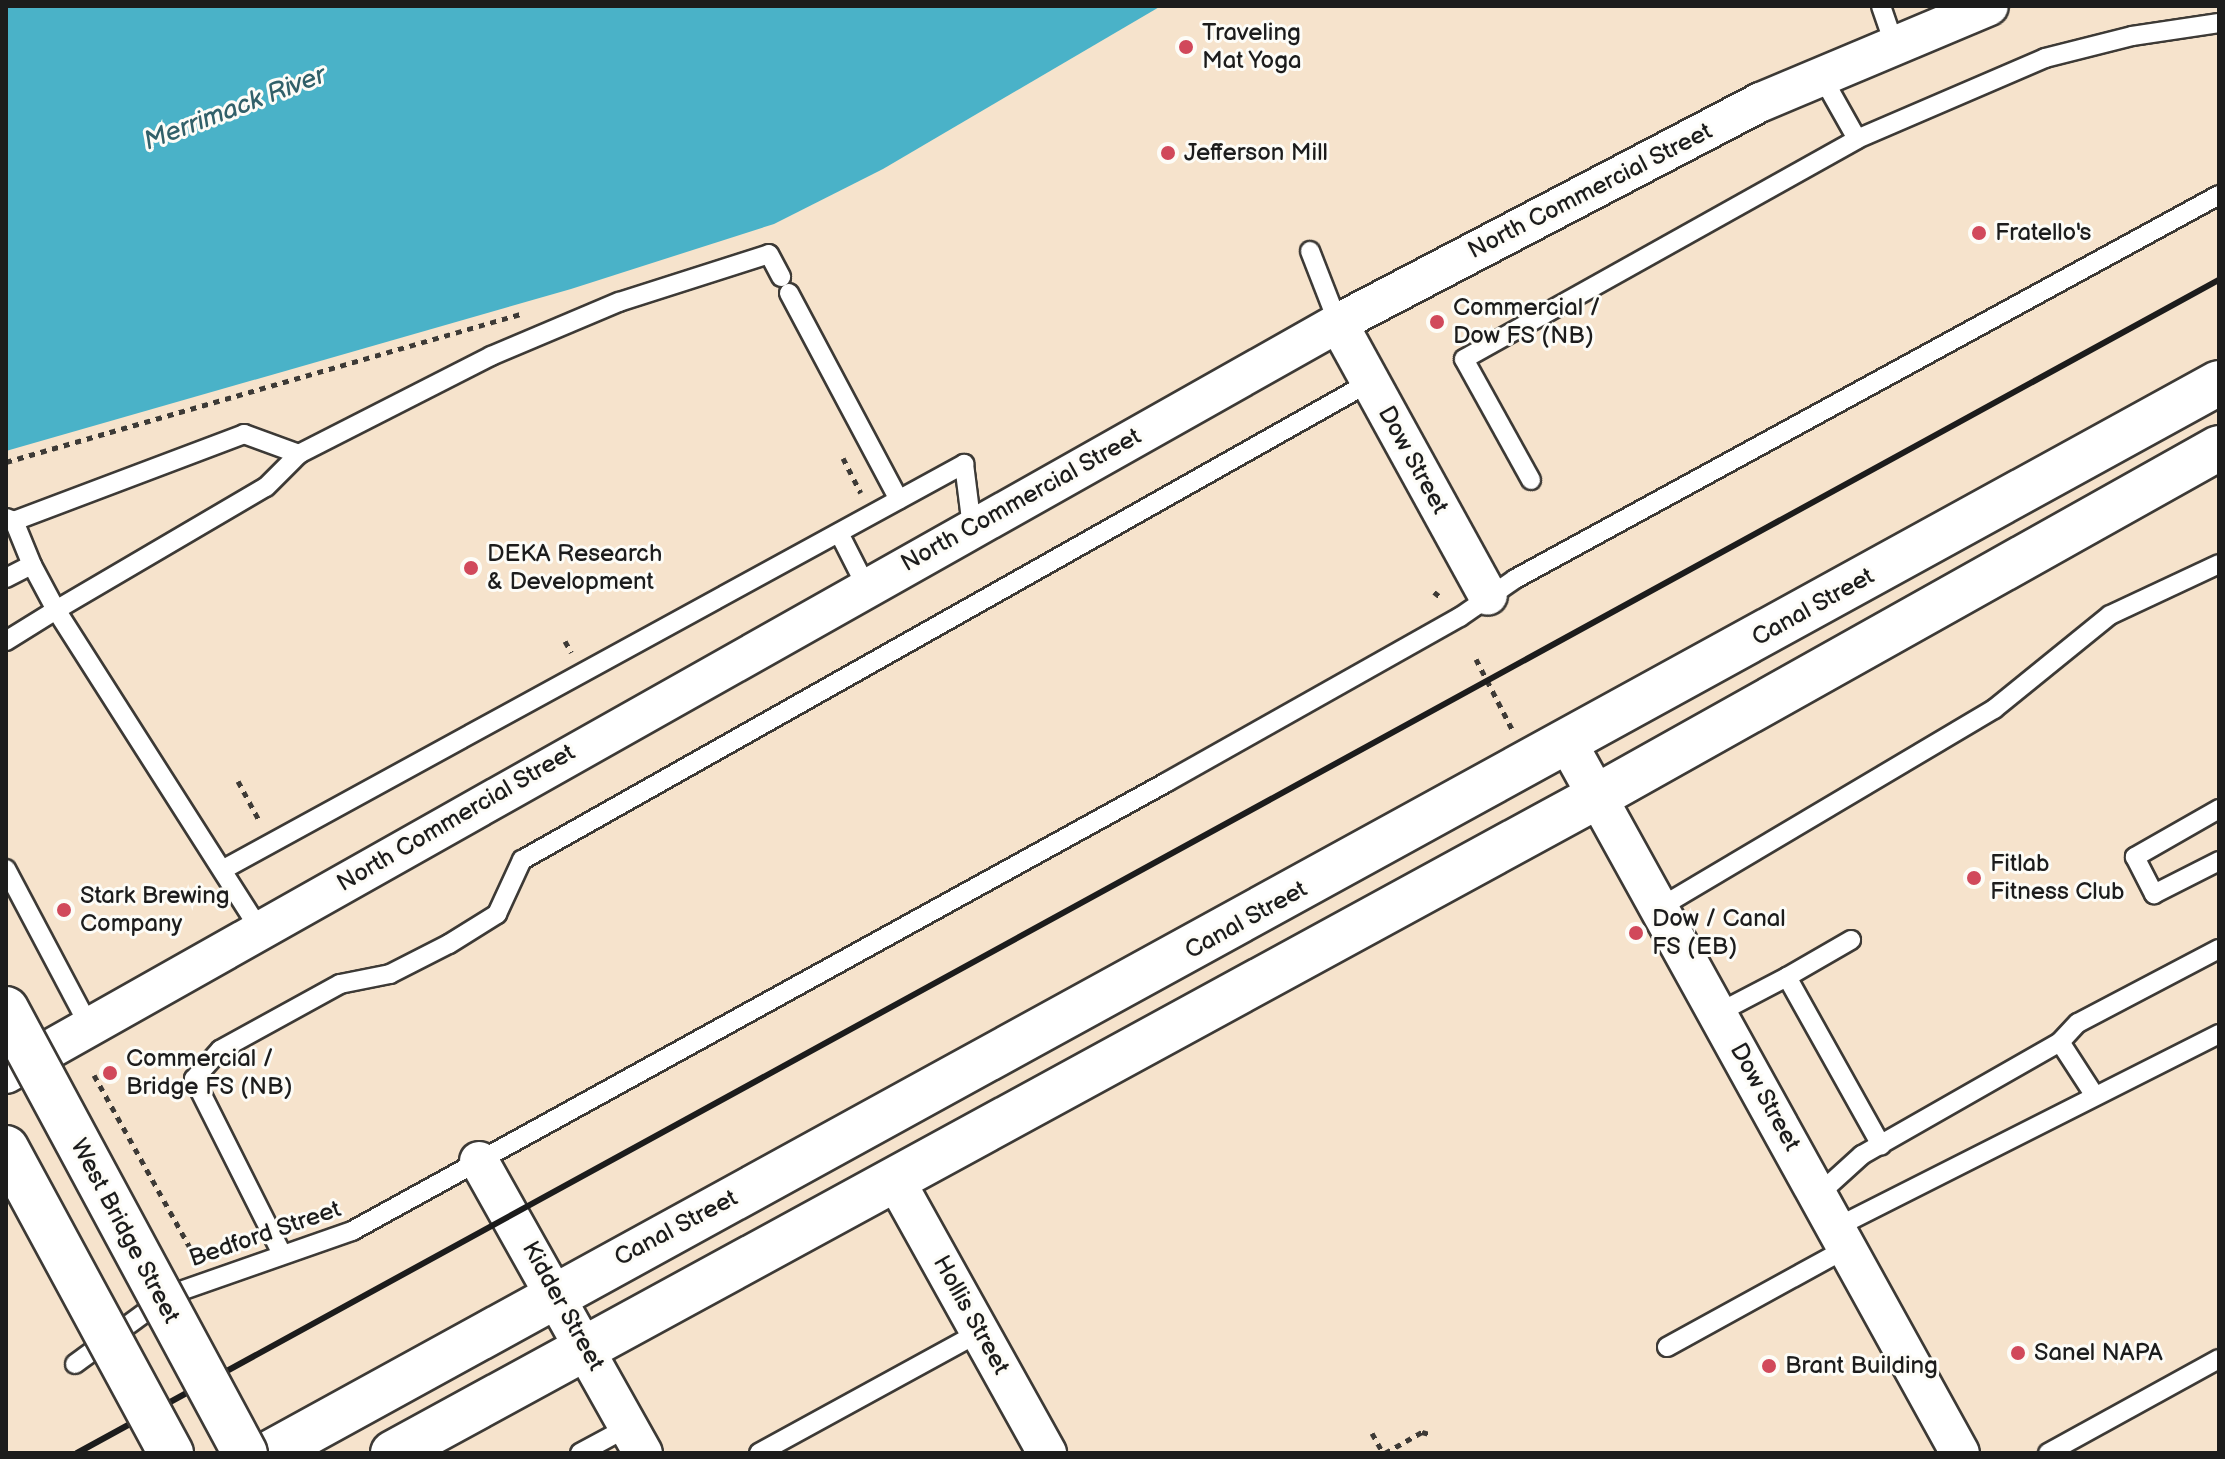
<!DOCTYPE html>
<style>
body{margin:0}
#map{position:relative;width:2225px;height:1459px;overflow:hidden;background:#f6e3cc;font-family:"Balsamiq Sans",sans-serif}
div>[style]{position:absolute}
.water>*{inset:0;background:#4ab2c8}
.path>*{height:5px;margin-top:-2.5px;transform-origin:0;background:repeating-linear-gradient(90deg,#3d3a36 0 6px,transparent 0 12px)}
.roads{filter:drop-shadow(2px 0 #3d3a36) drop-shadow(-2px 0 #3d3a36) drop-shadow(0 2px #3d3a36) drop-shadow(0 -2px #3d3a36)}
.service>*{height:18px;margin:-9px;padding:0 9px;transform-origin:9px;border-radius:9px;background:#fff}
.minor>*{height:38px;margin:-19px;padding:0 19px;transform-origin:19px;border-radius:19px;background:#fff}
.tertiary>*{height:44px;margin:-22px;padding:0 22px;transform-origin:22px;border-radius:22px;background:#fff}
.rail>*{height:6px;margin:-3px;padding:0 3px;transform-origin:3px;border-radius:3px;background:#1c1c1c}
.bridges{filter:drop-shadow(2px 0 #3d3a36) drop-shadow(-2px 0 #3d3a36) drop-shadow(0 2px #3d3a36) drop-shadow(0 -2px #3d3a36)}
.secondary-bridge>*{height:44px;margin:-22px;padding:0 22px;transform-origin:22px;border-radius:22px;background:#fff}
.dots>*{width:22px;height:22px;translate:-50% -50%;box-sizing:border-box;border:4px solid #fdfcf7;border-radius:50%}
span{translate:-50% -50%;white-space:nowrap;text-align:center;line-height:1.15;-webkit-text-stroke:6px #fdfcf7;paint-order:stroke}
.poi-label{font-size:24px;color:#1c1c1c}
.left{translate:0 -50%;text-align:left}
.street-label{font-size:24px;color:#1c1c1c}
.water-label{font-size:26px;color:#316069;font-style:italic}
.frame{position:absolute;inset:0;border:8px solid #1c1c1c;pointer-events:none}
</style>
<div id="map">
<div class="water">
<div style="clip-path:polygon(6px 6px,1161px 6px,883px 169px,774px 224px,571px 289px,6px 451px)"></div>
</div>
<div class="path">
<div style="left:843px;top:458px;width:39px;rotate:63deg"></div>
<div style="left:6px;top:462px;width:539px;rotate:-16.05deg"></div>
<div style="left:1434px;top:592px;width:11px;rotate:38deg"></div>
<div style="left:565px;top:641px;width:13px;rotate:61deg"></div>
<div style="left:1476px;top:659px;width:79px;rotate:62.8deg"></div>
<div style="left:238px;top:781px;width:47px;rotate:61.8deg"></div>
<div style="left:94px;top:1075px;width:214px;rotate:60.9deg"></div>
<div style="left:1372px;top:1433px;width:23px;rotate:61deg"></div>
<div style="left:1385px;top:1453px;width:43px;rotate:-29.6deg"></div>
<div style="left:1422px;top:1432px;width:11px;rotate:15deg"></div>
</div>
<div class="roads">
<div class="service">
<div style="left:1881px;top:6px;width:39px;rotate:71deg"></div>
<div style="left:1821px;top:75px;width:73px;rotate:60.6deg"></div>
<div style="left:1857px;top:139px;width:205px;rotate:-23.3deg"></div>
<div style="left:2045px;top:58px;width:90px;rotate:-14.2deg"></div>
<div style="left:2132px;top:36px;width:88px;rotate:-8.5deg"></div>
<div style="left:1310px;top:251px;width:77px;rotate:68.7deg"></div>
<div style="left:789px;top:293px;width:234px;rotate:62deg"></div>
<div style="left:1531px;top:480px;width:138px;rotate:-119deg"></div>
<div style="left:1464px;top:359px;width:450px;rotate:-29.2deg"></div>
<div style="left:6px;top:518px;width:9px;rotate:21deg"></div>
<div style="left:14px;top:521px;width:246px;rotate:-20.7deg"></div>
<div style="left:244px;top:434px;width:59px;rotate:20deg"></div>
<div style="left:299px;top:454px;width:216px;rotate:-27deg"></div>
<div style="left:491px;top:356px;width:139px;rotate:-22.9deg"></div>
<div style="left:619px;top:302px;width:157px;rotate:-17.7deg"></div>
<div style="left:769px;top:254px;width:26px;rotate:62deg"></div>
<div style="left:839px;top:533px;width:59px;rotate:63deg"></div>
<div style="left:6px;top:578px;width:29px;rotate:-27deg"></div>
<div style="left:32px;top:565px;width:48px;rotate:-112.2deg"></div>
<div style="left:6px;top:641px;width:59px;rotate:-31.8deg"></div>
<div style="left:56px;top:610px;width:51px;rotate:-118.1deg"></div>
<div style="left:2219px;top:809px;width:97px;rotate:150.3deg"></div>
<div style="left:2135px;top:857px;width:42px;rotate:62.8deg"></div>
<div style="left:2154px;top:894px;width:73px;rotate:-26.9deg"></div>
<div style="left:6px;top:869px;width:178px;rotate:62.1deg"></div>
<div style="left:224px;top:869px;width:844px;rotate:-28.69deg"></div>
<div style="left:964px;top:464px;width:64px;rotate:82.8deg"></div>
<div style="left:1659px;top:908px;width:390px;rotate:-30.7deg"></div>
<div style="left:1994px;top:709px;width:149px;rotate:-39deg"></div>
<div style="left:2110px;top:615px;width:120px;rotate:-25.1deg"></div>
<div style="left:260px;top:930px;width:379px;rotate:-122.5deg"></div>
<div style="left:56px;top:610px;width:243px;rotate:-30.4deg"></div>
<div style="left:266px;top:487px;width:47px;rotate:-45deg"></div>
<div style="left:1787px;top:977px;width:74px;rotate:-30deg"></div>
<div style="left:1718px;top:1013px;width:78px;rotate:-27.6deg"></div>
<div style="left:1787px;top:977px;width:193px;rotate:60.8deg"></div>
<div style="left:2060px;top:1042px;width:26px;rotate:-47deg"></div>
<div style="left:2078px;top:1023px;width:159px;rotate:-27.7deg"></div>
<div style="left:1819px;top:1194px;width:58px;rotate:-42.2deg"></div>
<div style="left:1862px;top:1155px;width:228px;rotate:-29.7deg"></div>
<div style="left:2060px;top:1042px;width:64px;rotate:57.1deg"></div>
<div style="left:1837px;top:1227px;width:428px;rotate:-26.8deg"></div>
<div style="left:282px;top:1254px;width:196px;rotate:-116.7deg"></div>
<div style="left:194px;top:1079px;width:39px;rotate:-48deg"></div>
<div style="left:220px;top:1050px;width:137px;rotate:-28.8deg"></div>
<div style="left:340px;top:984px;width:51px;rotate:-11.3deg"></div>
<div style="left:390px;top:974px;width:66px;rotate:-27deg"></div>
<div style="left:449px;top:944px;width:57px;rotate:-32deg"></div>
<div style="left:497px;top:914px;width:60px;rotate:-65.2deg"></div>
<div style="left:522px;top:860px;width:973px;rotate:-29.41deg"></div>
<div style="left:1667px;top:1347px;width:208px;rotate:-28.8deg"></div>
<div style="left:75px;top:1364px;width:117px;rotate:-36.3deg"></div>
<div style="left:169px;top:1295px;width:194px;rotate:-19.3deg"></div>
<div style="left:352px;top:1231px;width:930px;rotate:-28.85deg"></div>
<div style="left:1167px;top:782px;width:336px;rotate:-29.4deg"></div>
<div style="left:1460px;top:617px;width:67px;rotate:-34.6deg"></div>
<div style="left:1515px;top:579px;width:802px;rotate:-28.61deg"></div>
<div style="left:580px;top:1453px;width:55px;rotate:-28.4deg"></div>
<div style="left:759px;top:1453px;width:252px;rotate:-28.7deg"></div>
<div style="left:2048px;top:1453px;width:195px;rotate:-28.8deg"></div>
</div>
<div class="minor">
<div style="left:1338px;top:323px;width:311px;rotate:61.2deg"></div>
<div style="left:1567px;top:742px;width:812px;rotate:61.07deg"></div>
<div style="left:6px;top:1074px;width:1529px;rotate:-29.41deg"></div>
<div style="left:1338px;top:323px;width:477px;rotate:-27.6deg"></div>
<div style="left:1761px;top:102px;width:247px;rotate:-22.8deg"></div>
<div style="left:479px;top:1161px;width:335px;rotate:60.7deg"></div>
<div style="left:894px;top:1178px;width:315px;rotate:60.9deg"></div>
</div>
<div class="tertiary">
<div style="left:270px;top:1453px;width:2223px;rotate:-28.77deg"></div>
<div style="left:393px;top:1453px;width:1370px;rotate:-28.6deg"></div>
<div style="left:1596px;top:797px;width:714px;rotate:-29.26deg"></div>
</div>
</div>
<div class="rail">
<div style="left:77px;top:1453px;width:2442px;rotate:-28.71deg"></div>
</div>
<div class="bridges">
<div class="secondary-bridge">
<div style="left:6px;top:1009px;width:504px;rotate:61.71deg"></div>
<div style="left:6px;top:1148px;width:347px;rotate:61.6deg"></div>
</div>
</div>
<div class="dots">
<div style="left:1186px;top:47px;background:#d1495b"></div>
<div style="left:1168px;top:153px;background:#d1495b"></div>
<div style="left:1979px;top:233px;background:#d1495b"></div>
<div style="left:1437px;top:322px;background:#d1495b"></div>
<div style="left:471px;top:568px;background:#d1495b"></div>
<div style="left:1974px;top:878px;background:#d1495b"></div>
<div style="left:64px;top:910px;background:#d1495b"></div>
<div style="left:1636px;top:933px;background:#d1495b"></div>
<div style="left:110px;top:1073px;background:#d1495b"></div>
<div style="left:2018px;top:1353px;background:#d1495b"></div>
<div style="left:1769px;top:1366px;background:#d1495b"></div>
</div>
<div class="poi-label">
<span class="left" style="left:1202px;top:47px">Traveling<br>Mat Yoga</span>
<span class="left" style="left:1184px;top:153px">Jefferson Mill</span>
<span class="left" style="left:1995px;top:233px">Fratello's</span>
<span class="left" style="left:1453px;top:322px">Commercial /<br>Dow FS (NB)</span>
<span class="left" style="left:487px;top:568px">DEKA Research<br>&amp; Development</span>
<span class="left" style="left:1990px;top:878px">Fitlab<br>Fitness Club</span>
<span class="left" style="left:80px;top:910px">Stark Brewing<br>Company</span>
<span class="left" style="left:1652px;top:933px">Dow / Canal<br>FS (EB)</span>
<span class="left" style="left:126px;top:1073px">Commercial /<br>Bridge FS (NB)</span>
<span class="left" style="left:2034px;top:1353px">Sanel NAPA</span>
<span class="left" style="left:1785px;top:1366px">Brant Building</span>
</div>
<div class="street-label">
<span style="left:1590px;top:191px;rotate:-27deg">North Commercial Street</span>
<span style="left:1413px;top:460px;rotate:61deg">Dow Street</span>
<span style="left:1021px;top:500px;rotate:-29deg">North Commercial Street</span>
<span style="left:1813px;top:607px;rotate:-29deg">Canal Street</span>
<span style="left:456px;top:818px;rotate:-30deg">North Commercial Street</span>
<span style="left:1246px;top:920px;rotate:-29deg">Canal Street</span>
<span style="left:1765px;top:1097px;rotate:61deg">Dow Street</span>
<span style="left:676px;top:1228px;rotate:-28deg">Canal Street</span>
<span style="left:125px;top:1231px;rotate:62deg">West Bridge Street</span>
<span style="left:265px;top:1234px;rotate:-19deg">Bedford Street</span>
<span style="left:563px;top:1306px;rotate:61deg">Kidder Street</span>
<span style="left:971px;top:1315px;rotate:61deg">Hollis Street</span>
</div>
<div class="water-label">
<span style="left:235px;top:109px;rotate:-21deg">Merrimack River</span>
</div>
<div class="frame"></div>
</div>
